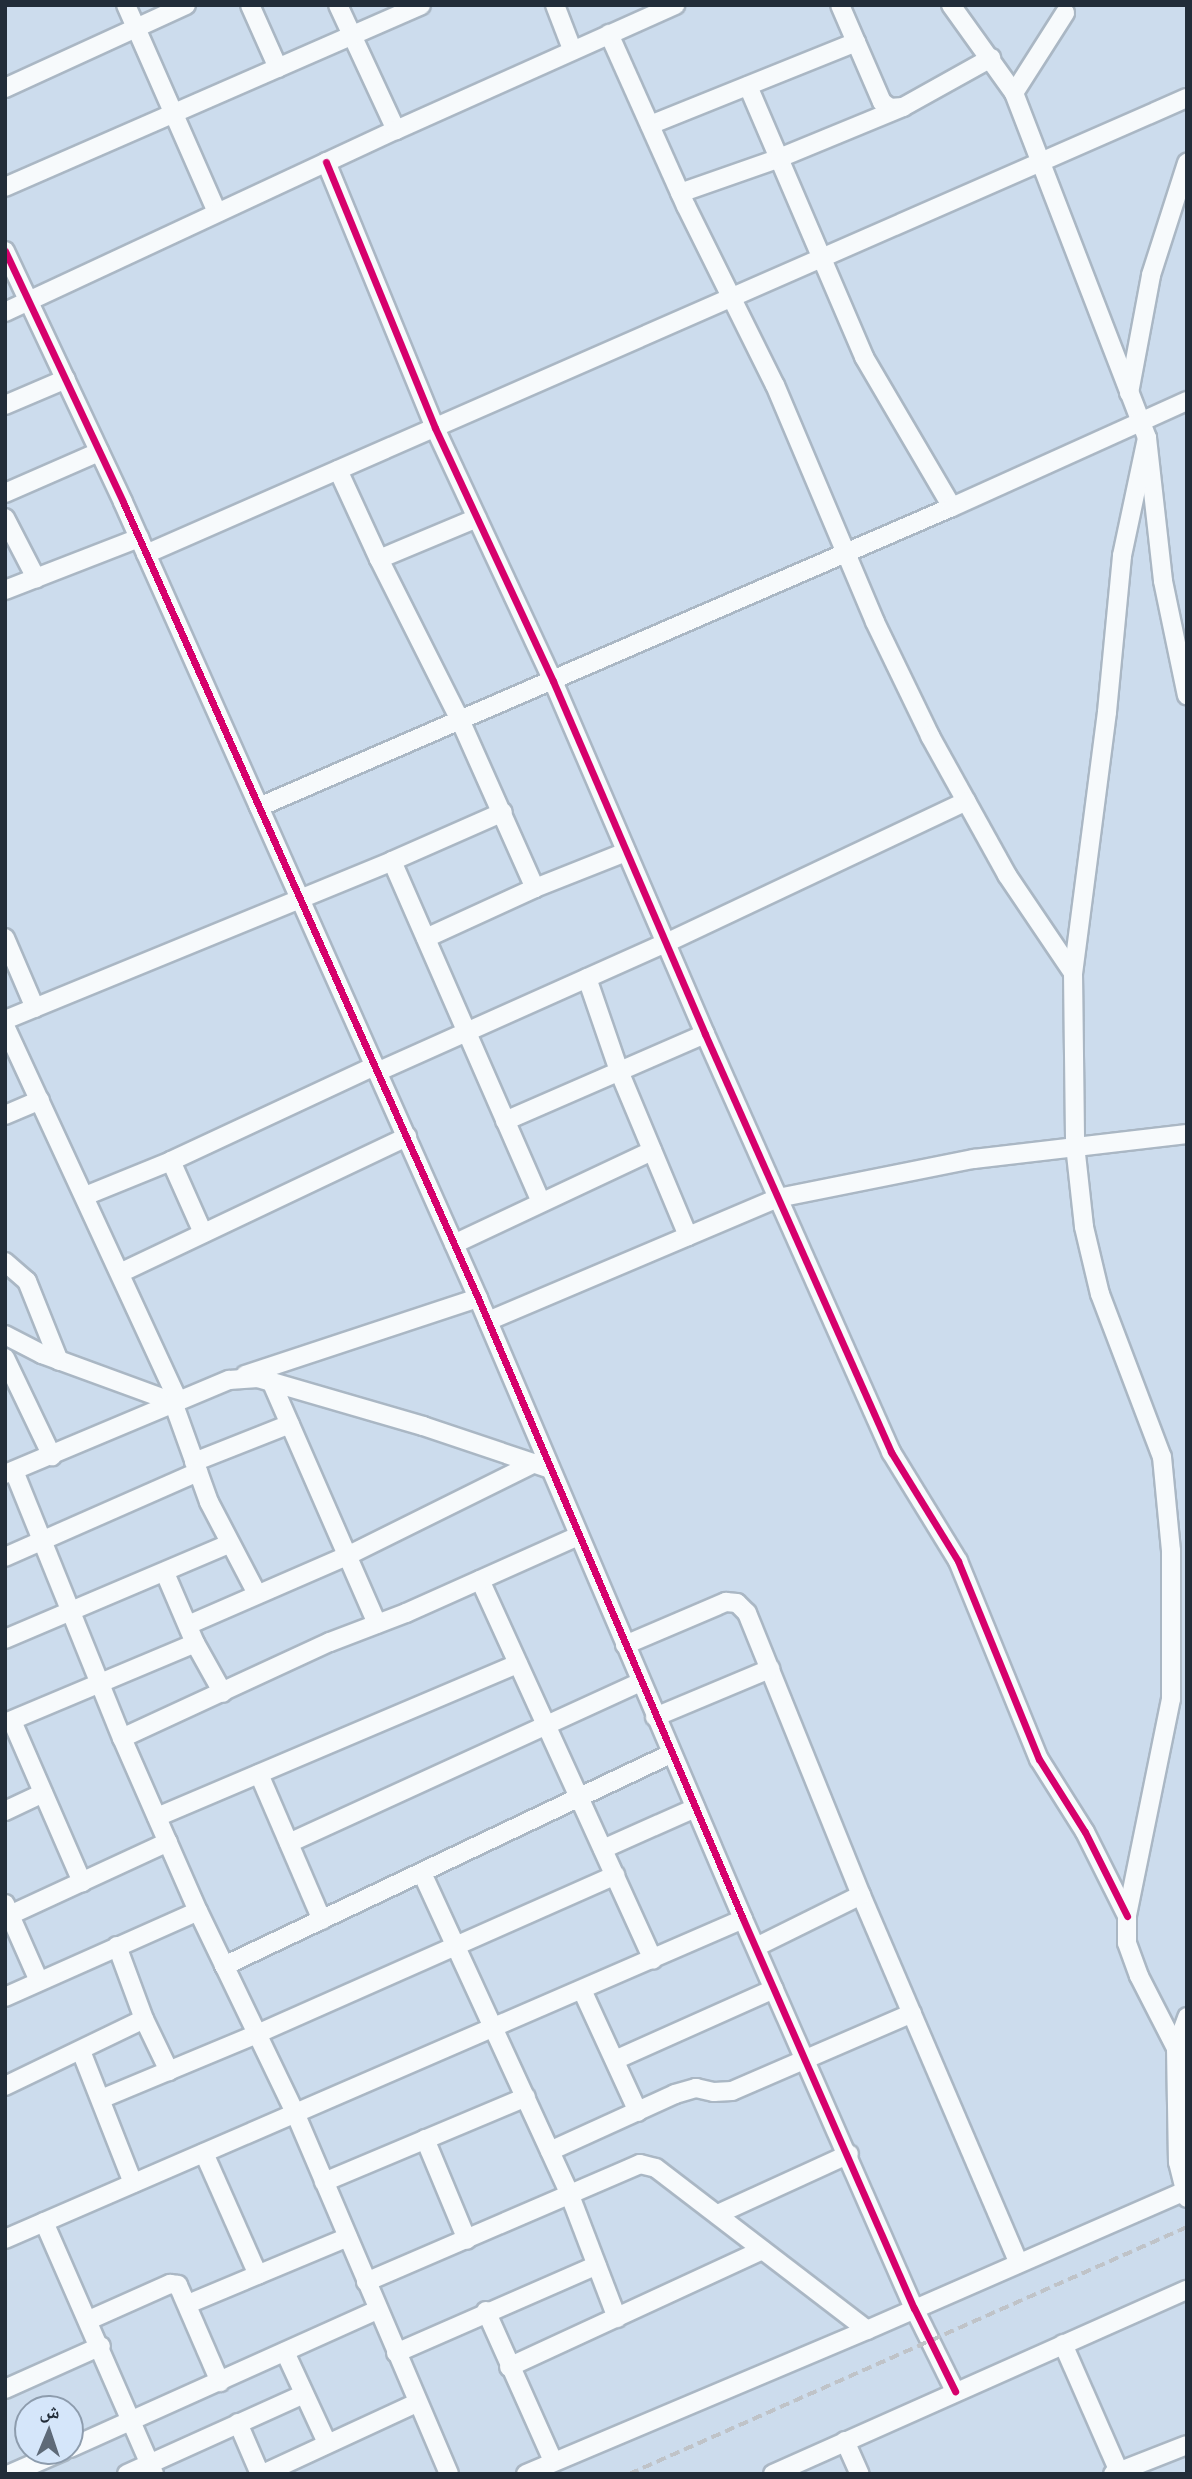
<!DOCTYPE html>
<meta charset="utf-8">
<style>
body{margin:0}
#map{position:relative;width:1192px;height:2479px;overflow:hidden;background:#ccdced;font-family:Commissioner,"Noto Naskh Arabic",sans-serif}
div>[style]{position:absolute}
.roads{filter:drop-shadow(2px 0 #aab7c4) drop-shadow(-2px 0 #aab7c4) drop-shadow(0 2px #aab7c4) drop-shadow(0 -2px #aab7c4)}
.minor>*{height:18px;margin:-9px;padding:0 9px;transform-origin:9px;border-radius:9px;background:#f7fafc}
.rail>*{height:3.5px;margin-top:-1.75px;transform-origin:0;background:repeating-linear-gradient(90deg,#bfc3c8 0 10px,transparent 0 15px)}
.cycleway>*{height:7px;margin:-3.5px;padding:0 3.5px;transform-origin:3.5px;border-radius:3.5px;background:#d6006c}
span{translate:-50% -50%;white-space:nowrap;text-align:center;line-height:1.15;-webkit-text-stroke:5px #d5e6fa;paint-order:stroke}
.frame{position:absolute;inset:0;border:7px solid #222d39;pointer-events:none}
.north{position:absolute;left:14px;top:2395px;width:70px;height:70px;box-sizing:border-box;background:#d5e6fa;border:2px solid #8d9cad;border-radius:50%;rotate:2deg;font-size:19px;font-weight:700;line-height:28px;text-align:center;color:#222d39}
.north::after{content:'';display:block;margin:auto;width:24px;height:32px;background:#5e6a78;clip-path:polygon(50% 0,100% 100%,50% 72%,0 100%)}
</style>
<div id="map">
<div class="roads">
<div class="minor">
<div style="left:126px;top:5px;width:226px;rotate:66.3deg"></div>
<div style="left:250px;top:5px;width:69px;rotate:66deg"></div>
<div style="left:338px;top:5px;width:138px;rotate:65.1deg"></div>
<div style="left:555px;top:5px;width:47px;rotate:68.9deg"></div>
<div style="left:951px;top:5px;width:108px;rotate:54.4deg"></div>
<div style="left:1014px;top:93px;width:370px;rotate:68.9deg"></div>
<div style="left:1147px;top:438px;width:144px;rotate:83.6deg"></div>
<div style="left:1163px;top:581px;width:117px;rotate:78.2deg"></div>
<div style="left:609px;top:34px;width:188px;rotate:65.9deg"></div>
<div style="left:686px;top:206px;width:200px;rotate:63.6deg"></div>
<div style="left:775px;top:385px;width:257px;rotate:67.1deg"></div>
<div style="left:875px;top:622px;width:127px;rotate:64.2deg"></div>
<div style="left:930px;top:736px;width:159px;rotate:61deg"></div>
<div style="left:1007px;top:875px;width:118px;rotate:56deg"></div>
<div style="left:856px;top:42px;width:65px;rotate:66.6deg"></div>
<div style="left:882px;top:102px;width:10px;rotate:37deg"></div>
<div style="left:890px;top:108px;width:13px;rotate:-4deg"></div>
<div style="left:903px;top:107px;width:101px;rotate:-29.1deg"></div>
<div style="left:748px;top:86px;width:295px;rotate:66.8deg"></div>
<div style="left:864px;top:357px;width:174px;rotate:59.6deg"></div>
<div style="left:5px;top:88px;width:199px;rotate:-24.6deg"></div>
<div style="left:1014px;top:93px;width:95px;rotate:-57.5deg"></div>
<div style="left:650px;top:125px;width:222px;rotate:-21.9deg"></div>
<div style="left:856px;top:42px;width:40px;rotate:-113.4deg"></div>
<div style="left:326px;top:162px;width:287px;rotate:67.7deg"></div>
<div style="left:435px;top:428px;width:279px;rotate:65deg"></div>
<div style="left:553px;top:681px;width:384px;rotate:66.7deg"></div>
<div style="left:705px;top:1034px;width:458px;rotate:66deg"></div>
<div style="left:891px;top:1452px;width:128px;rotate:58.4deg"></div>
<div style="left:958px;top:1561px;width:214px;rotate:67.8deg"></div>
<div style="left:1039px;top:1759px;width:86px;rotate:57.8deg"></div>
<div style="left:1085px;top:1832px;width:94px;rotate:63.4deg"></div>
<div style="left:5px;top:187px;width:454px;rotate:-23.6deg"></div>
<div style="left:680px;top:193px;width:103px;rotate:-19.3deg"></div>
<div style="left:777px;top:159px;width:136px;rotate:-22.4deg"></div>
<div style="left:5px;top:251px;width:277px;rotate:64.8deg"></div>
<div style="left:123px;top:502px;width:872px;rotate:65.96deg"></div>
<div style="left:478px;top:1298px;width:675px;rotate:66.89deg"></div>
<div style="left:743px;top:1919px;width:425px;rotate:66.3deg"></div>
<div style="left:914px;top:2308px;width:93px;rotate:63.7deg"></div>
<div style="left:5px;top:312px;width:431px;rotate:-25deg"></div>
<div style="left:396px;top:130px;width:306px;rotate:-24.1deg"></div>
<div style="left:1129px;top:393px;width:120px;rotate:-79.4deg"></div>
<div style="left:1151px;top:275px;width:118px;rotate:-72.2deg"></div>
<div style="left:5px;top:405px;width:66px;rotate:-23.1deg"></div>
<div style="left:1147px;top:438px;width:121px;rotate:102deg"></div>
<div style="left:1122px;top:556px;width:157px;rotate:95.5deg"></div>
<div style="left:1107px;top:712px;width:263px;rotate:97.4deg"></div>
<div style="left:1073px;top:973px;width:172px;rotate:89.3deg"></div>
<div style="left:1075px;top:1145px;width:82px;rotate:83.7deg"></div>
<div style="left:1084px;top:1227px;width:69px;rotate:76.6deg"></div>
<div style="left:1100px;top:1294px;width:174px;rotate:69.2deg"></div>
<div style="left:1162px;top:1457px;width:94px;rotate:84.5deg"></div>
<div style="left:1171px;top:1551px;width:148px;rotate:90deg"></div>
<div style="left:1171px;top:1699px;width:221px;rotate:101.5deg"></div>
<div style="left:1127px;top:1916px;width:27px;rotate:90deg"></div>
<div style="left:1127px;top:1943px;width:35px;rotate:70deg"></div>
<div style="left:1139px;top:1976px;width:81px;rotate:62.8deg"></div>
<div style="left:1176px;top:2048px;width:114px;rotate:89deg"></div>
<div style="left:1178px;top:2162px;width:37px;rotate:76deg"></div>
<div style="left:338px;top:470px;width:98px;rotate:65.3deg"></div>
<div style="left:379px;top:559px;width:182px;rotate:63.3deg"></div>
<div style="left:461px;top:722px;width:182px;rotate:66deg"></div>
<div style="left:5px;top:493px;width:103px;rotate:-23.6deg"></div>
<div style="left:5px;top:518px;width:68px;rotate:62.7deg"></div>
<div style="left:146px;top:554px;width:1136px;rotate:-23.66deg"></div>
<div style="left:379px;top:559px;width:106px;rotate:-22.7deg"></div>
<div style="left:5px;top:590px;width:144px;rotate:-21.2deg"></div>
<div style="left:259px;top:807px;width:755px;rotate:-23.41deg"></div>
<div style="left:952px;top:507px;width:258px;rotate:-24.3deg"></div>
<div style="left:392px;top:861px;width:372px;rotate:66.4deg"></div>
<div style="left:5px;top:938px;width:76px;rotate:66.8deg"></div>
<div style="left:426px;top:938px;width:120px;rotate:-24.6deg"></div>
<div style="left:535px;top:888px;width:98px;rotate:-21.6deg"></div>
<div style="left:587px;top:978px;width:98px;rotate:71deg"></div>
<div style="left:619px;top:1071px;width:179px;rotate:67.3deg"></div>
<div style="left:5px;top:1020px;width:418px;rotate:-22.3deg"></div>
<div style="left:392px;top:861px;width:121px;rotate:-23.8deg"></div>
<div style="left:5px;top:1026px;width:412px;rotate:65.2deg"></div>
<div style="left:377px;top:1072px;width:316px;rotate:-24.1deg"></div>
<div style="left:666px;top:943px;width:332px;rotate:-25.3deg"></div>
<div style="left:5px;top:1115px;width:38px;rotate:-23deg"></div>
<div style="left:505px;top:1121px;width:218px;rotate:-23.5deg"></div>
<div style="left:171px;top:1161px;width:79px;rotate:66deg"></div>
<div style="left:85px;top:1196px;width:93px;rotate:-22.1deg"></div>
<div style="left:171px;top:1161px;width:225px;rotate:-25deg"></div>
<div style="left:454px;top:1244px;width:219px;rotate:-25.2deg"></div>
<div style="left:5px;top:1262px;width:29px;rotate:41deg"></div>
<div style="left:27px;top:1281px;width:86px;rotate:68.2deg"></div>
<div style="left:120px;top:1273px;width:318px;rotate:-25.4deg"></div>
<div style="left:488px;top:1321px;width:315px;rotate:-23deg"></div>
<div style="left:778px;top:1198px;width:200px;rotate:-11.3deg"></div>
<div style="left:974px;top:1159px;width:214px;rotate:-6.7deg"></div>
<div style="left:5px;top:1335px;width:42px;rotate:27.2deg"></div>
<div style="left:42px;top:1354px;width:140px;rotate:20.1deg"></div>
<div style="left:5px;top:1358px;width:109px;rotate:64.4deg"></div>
<div style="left:245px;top:1375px;width:245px;rotate:-18.3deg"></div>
<div style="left:271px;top:1381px;width:265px;rotate:66.4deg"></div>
<div style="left:173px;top:1402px;width:106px;rotate:70.2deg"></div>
<div style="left:209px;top:1502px;width:104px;rotate:62.4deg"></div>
<div style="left:194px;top:1462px;width:103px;rotate:-21.6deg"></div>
<div style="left:14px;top:1471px;width:288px;rotate:68deg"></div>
<div style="left:122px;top:1738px;width:189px;rotate:66.3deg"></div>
<div style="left:198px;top:1911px;width:226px;rotate:64.3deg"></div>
<div style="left:296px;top:2115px;width:390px;rotate:66.9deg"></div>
<div style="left:5px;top:1474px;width:243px;rotate:-22.8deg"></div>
<div style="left:229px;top:1380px;width:29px;rotate:-4deg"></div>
<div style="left:258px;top:1378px;width:172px;rotate:16.2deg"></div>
<div style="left:423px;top:1426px;width:132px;rotate:18.6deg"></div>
<div style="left:5px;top:1557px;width:211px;rotate:-23.8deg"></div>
<div style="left:165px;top:1573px;width:76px;rotate:66.8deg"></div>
<div style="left:195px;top:1643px;width:57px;rotate:60.8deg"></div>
<div style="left:480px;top:1580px;width:417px;rotate:65.5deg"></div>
<div style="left:188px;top:1625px;width:173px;rotate:-23.5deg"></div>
<div style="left:347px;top:1556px;width:209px;rotate:-26.4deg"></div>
<div style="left:5px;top:1639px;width:243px;rotate:-23deg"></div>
<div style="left:625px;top:1645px;width:110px;rotate:-23.1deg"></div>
<div style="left:726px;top:1602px;width:11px;rotate:5deg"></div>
<div style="left:737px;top:1603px;width:14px;rotate:45deg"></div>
<div style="left:747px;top:1613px;width:304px;rotate:68deg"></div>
<div style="left:861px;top:1895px;width:400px;rotate:66.8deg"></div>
<div style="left:655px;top:1717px;width:125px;rotate:-22.7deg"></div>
<div style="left:12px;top:1721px;width:176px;rotate:66.5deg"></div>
<div style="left:5px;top:1723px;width:206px;rotate:-22.8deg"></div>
<div style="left:122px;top:1738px;width:229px;rotate:-24.8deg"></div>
<div style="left:330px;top:1642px;width:81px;rotate:-20.9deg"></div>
<div style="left:406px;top:1613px;width:188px;rotate:-24.1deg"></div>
<div style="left:259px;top:1774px;width:159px;rotate:66.7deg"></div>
<div style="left:5px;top:1811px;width:42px;rotate:-25.3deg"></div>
<div style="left:157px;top:1817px;width:392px;rotate:-23deg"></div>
<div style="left:289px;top:1843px;width:387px;rotate:-24.6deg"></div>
<div style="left:603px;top:1849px;width:101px;rotate:-24deg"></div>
<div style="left:422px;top:1873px;width:352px;rotate:65.3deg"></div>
<div style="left:569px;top:2193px;width:134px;rotate:69deg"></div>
<div style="left:5px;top:1904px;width:84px;rotate:66.2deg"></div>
<div style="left:10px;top:1915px;width:174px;rotate:-24.8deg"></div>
<div style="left:117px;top:1946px;width:78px;rotate:69.7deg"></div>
<div style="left:144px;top:2019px;width:58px;rotate:64.3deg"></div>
<div style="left:756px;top:1947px;width:117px;rotate:-26.3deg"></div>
<div style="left:224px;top:1966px;width:495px;rotate:-25.4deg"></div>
<div style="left:582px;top:1990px;width:134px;rotate:65.3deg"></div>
<div style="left:5px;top:1997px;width:211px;rotate:-24deg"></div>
<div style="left:1176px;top:2048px;width:33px;rotate:-70deg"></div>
<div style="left:81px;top:2051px;width:142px;rotate:68.5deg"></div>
<div style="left:615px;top:2060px;width:174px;rotate:-24.1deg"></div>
<div style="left:5px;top:2086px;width:154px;rotate:-25.7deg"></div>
<div style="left:101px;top:2099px;width:169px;rotate:-22.6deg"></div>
<div style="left:257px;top:2034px;width:392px;rotate:-23.9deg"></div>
<div style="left:425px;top:2139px;width:109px;rotate:67.4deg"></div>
<div style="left:550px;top:2151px;width:137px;rotate:-24.5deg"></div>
<div style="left:675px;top:2094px;width:22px;rotate:-16deg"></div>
<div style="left:696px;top:2088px;width:18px;rotate:13deg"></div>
<div style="left:714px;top:2092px;width:18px;rotate:-3deg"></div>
<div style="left:732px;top:2091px;width:196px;rotate:-23.4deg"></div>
<div style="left:204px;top:2153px;width:133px;rotate:66.1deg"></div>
<div style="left:324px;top:2182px;width:219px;rotate:-22.8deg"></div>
<div style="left:718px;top:2214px;width:144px;rotate:-24.6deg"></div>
<div style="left:44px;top:2222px;width:275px;rotate:66.4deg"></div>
<div style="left:5px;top:2239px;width:804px;rotate:-23.44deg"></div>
<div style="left:366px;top:2282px;width:298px;rotate:-23.3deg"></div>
<div style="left:640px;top:2164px;width:16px;rotate:14deg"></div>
<div style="left:656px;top:2168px;width:266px;rotate:37.5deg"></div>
<div style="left:188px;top:2304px;width:173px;rotate:-22.7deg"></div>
<div style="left:486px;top:2311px;width:164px;rotate:65.9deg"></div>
<div style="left:89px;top:2320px;width:89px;rotate:-24deg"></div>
<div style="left:170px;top:2284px;width:8px;rotate:7deg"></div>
<div style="left:178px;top:2285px;width:106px;rotate:66.6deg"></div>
<div style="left:1063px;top:2344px;width:142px;rotate:66.3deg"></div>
<div style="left:285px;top:2352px;width:100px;rotate:65.2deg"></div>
<div style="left:396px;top:2353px;width:219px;rotate:-23.6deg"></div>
<div style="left:509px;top:2367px;width:279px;rotate:-24.8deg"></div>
<div style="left:5px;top:2389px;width:105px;rotate:-24.1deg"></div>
<div style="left:238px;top:2423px;width:56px;rotate:66.7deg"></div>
<div style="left:845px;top:2441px;width:36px;rotate:66deg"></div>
<div style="left:70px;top:2448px;width:337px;rotate:-24.2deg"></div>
<div style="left:10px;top:2474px;width:58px;rotate:-23.5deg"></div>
<div style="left:127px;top:2474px;width:194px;rotate:-24.3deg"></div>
<div style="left:263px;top:2474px;width:170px;rotate:-24.8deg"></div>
<div style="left:526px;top:2474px;width:370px;rotate:-22.9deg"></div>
<div style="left:867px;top:2330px;width:349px;rotate:-23.6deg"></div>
<div style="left:773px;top:2474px;width:453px;rotate:-24deg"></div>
<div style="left:1113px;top:2474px;width:79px;rotate:-21.4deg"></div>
</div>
</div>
<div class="rail">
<div style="left:629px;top:2474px;width:610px;rotate:-23.88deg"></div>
</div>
<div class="cycleway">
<div style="left:326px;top:162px;width:287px;rotate:67.7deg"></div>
<div style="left:435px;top:428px;width:279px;rotate:65deg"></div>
<div style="left:553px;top:681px;width:384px;rotate:66.7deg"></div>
<div style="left:705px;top:1034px;width:458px;rotate:66deg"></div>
<div style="left:891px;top:1452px;width:128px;rotate:58.4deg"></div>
<div style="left:958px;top:1561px;width:214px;rotate:67.8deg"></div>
<div style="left:1039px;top:1759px;width:86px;rotate:57.8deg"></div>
<div style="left:1085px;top:1832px;width:94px;rotate:63.4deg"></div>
<div style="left:5px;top:251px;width:277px;rotate:64.8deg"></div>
<div style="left:123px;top:502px;width:872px;rotate:65.96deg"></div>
<div style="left:478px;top:1298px;width:675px;rotate:66.89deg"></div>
<div style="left:743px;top:1919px;width:425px;rotate:66.3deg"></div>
<div style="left:914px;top:2308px;width:93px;rotate:63.7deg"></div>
</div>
<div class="frame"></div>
<div class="north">ش</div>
</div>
